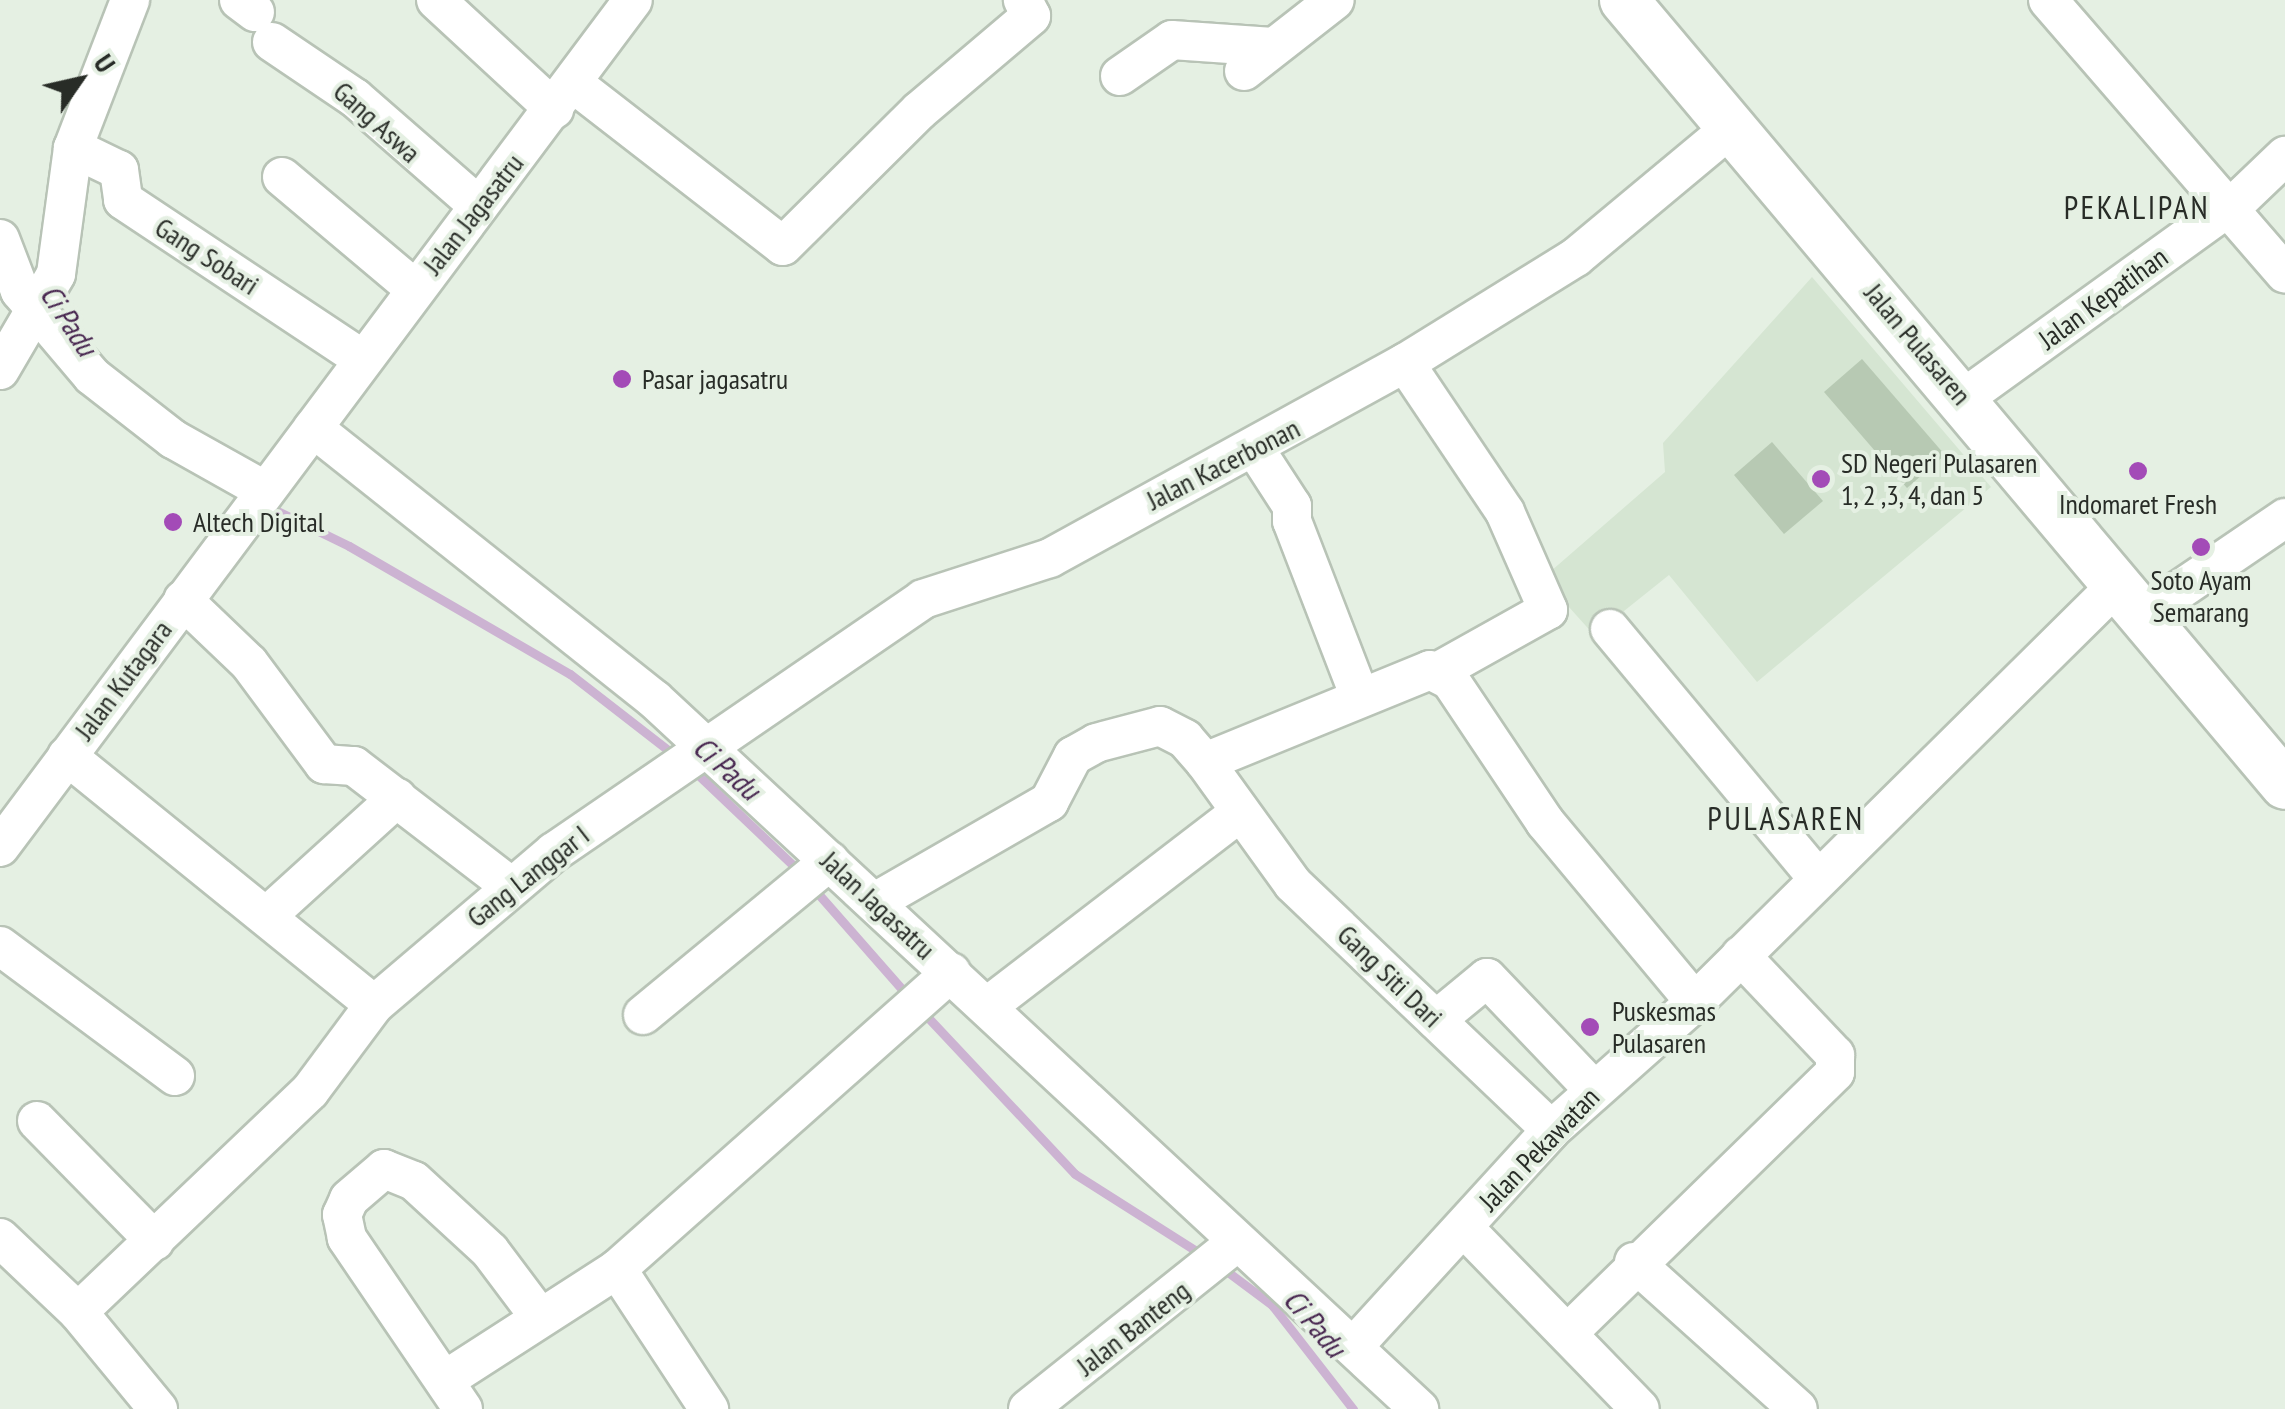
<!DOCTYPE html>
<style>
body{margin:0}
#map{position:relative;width:2285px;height:1409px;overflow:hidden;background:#e5f0e3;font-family:"PT Sans Narrow",sans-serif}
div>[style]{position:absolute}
.built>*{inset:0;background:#d5e5d2}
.green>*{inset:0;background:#b7c9b3}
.stream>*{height:9px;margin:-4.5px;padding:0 4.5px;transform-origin:4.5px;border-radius:4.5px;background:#ccb3d2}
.roads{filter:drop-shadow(2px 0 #b8c3b6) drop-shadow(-2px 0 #b8c3b6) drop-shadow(0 2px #b8c3b6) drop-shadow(0 -2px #b8c3b6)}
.minor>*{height:38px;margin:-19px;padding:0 19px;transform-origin:19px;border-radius:19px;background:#fff}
.major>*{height:48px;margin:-24px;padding:0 24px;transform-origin:24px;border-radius:24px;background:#fff}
.dots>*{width:28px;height:28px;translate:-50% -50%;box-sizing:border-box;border:5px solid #e5f0e3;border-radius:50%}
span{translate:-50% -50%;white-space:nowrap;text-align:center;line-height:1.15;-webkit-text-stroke:8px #e5f0e3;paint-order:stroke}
.street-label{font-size:28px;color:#282c27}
.poi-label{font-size:28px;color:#282c27}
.left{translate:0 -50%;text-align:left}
.water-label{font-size:30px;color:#492851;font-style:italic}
.quarter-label{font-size:32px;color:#282c27;letter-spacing:2.5px}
.north{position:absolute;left:30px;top:30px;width:100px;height:100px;-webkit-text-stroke:8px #e5f0e3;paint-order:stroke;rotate:56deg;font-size:28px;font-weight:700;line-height:40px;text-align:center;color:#282c27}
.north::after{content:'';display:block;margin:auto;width:35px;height:45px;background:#282c27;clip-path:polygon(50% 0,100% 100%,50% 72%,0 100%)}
</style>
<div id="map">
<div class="built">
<div style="clip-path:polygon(1812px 277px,1991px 487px,1757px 682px,1669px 575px,1594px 635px,1543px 578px,1665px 472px,1663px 443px)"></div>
</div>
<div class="green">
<div style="clip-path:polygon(1862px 359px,1945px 455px,1907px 488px,1824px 392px)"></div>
<div style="clip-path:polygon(1772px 442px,1823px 501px,1784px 534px,1734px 475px)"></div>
</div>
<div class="stream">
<div style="left:265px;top:505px;width:93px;rotate:26deg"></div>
<div style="left:349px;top:546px;width:255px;rotate:30.1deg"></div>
<div style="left:570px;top:674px;width:135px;rotate:37.8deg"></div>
<div style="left:693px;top:770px;width:149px;rotate:43.6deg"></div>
<div style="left:814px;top:889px;width:144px;rotate:48.7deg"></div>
<div style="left:920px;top:1009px;width:226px;rotate:46.8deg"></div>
<div style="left:1075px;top:1174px;width:153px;rotate:32.4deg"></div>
<div style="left:1221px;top:1267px;width:64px;rotate:36.7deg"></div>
<div style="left:1272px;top:1305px;width:132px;rotate:52.1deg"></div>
</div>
<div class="roads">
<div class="minor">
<div style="left:239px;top:0;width:20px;rotate:37deg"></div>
<div style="left:436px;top:0;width:161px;rotate:42.7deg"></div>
<div style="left:2048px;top:0;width:362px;rotate:49.1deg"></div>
<div style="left:272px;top:42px;width:100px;rotate:34deg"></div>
<div style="left:355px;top:98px;width:164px;rotate:41.1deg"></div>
<div style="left:1244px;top:71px;width:115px;rotate:-38deg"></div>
<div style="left:1120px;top:76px;width:63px;rotate:-34.7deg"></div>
<div style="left:1172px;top:40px;width:101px;rotate:4deg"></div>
<div style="left:574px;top:84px;width:264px;rotate:37.8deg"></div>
<div style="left:783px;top:246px;width:192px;rotate:-44.8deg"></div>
<div style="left:919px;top:111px;width:147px;rotate:-40.3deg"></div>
<div style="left:1031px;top:16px;width:18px;rotate:-117deg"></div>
<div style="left:73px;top:148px;width:51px;rotate:25.6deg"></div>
<div style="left:119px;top:170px;width:30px;rotate:82deg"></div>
<div style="left:123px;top:200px;width:286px;rotate:33.6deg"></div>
<div style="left:282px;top:177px;width:172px;rotate:40.1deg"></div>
<div style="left:0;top:239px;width:56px;rotate:69deg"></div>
<div style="left:20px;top:291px;width:111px;rotate:49.7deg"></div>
<div style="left:92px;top:376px;width:103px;rotate:37.9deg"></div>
<div style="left:173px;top:439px;width:104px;rotate:29.3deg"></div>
<div style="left:1405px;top:363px;width:179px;rotate:56.1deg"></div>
<div style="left:1505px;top:512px;width:107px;rotate:66.3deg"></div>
<div style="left:1548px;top:610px;width:125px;rotate:150.8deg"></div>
<div style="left:0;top:370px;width:111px;rotate:-59.7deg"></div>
<div style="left:56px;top:274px;width:127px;rotate:-82.3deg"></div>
<div style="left:73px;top:148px;width:159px;rotate:-68.9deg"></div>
<div style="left:1964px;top:398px;width:339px;rotate:-35.8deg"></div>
<div style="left:2239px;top:200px;width:64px;rotate:-43.7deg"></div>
<div style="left:313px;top:428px;width:436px;rotate:38.5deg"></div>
<div style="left:654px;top:699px;width:1044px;rotate:42.86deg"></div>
<div style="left:1255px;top:449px;width:68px;rotate:57deg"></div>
<div style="left:1292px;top:506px;width:15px;rotate:90deg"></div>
<div style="left:1292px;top:521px;width:186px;rotate:68.9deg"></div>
<div style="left:183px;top:600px;width:91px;rotate:43.7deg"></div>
<div style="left:249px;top:663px;width:126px;rotate:53.4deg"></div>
<div style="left:324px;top:764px;width:30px;rotate:4deg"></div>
<div style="left:354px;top:766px;width:195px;rotate:37.5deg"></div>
<div style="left:2144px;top:614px;width:171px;rotate:-34.2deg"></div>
<div style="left:1610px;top:629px;width:325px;rotate:50.2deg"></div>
<div style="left:67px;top:756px;width:395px;rotate:39deg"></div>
<div style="left:1205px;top:762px;width:150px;rotate:54.2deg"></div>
<div style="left:1293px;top:884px;width:356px;rotate:43.6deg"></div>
<div style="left:0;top:847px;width:1057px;rotate:-53.23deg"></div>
<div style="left:875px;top:902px;width:201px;rotate:-29.9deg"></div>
<div style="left:1049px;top:802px;width:52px;rotate:-62.4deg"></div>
<div style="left:1073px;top:756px;width:26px;rotate:-29deg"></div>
<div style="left:1096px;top:743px;width:66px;rotate:-14.9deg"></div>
<div style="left:1160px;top:726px;width:28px;rotate:27deg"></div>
<div style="left:1185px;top:739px;width:30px;rotate:49deg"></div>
<div style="left:1205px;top:762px;width:243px;rotate:-22.2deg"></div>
<div style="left:1430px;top:670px;width:22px;rotate:27deg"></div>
<div style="left:1450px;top:680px;width:171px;rotate:56.2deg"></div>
<div style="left:1545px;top:822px;width:234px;rotate:50.2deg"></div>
<div style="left:269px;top:914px;width:173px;rotate:-42.2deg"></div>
<div style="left:0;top:946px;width:218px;rotate:36.6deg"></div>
<div style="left:989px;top:1005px;width:315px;rotate:-37.5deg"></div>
<div style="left:643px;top:1015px;width:242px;rotate:-39.5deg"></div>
<div style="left:1436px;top:1020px;width:66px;rotate:-39.5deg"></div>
<div style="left:1487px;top:978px;width:155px;rotate:46.3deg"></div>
<div style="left:37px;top:1121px;width:168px;rotate:45.5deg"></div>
<div style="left:1464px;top:1228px;width:252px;rotate:45.8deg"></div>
<div style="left:0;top:1238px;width:108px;rotate:43.5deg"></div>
<div style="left:78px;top:1312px;width:126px;rotate:50.5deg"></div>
<div style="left:1634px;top:1262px;width:220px;rotate:41.9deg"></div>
<div style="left:617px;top:1269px;width:168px;rotate:56.7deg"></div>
<div style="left:78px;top:1312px;width:320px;rotate:-43.6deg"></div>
<div style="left:310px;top:1091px;width:107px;rotate:-53.3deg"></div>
<div style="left:374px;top:1005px;width:236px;rotate:-40.4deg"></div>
<div style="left:554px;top:852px;width:447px;rotate:-34.4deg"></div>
<div style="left:923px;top:599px;width:133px;rotate:-17.9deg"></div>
<div style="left:1050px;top:558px;width:405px;rotate:-28.8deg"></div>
<div style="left:1405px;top:363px;width:201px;rotate:-31.8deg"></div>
<div style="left:1576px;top:257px;width:204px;rotate:-39.8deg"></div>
<div style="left:1568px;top:1333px;width:373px;rotate:-44.3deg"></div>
<div style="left:1835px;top:1072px;width:17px;rotate:-90deg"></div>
<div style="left:1835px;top:1055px;width:137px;rotate:-133.5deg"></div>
<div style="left:1354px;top:1346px;width:292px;rotate:-47.6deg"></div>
<div style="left:1551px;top:1130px;width:193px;rotate:-41.6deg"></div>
<div style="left:1695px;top:1002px;width:596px;rotate:-44.66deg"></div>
<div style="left:445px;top:1380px;width:205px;rotate:-32.8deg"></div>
<div style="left:617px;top:1269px;width:447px;rotate:-41.6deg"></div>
<div style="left:463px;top:1409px;width:207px;rotate:-124.2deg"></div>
<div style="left:347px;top:1238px;width:24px;rotate:-102deg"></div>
<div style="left:342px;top:1215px;width:17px;rotate:-66deg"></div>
<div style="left:349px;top:1199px;width:46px;rotate:-40.6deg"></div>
<div style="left:384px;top:1169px;width:32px;rotate:22deg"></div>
<div style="left:414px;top:1181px;width:103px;rotate:42.6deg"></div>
<div style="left:490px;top:1251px;width:80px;rotate:53.1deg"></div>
<div style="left:1028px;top:1409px;width:265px;rotate:-38.6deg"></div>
</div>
<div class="major">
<div style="left:1624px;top:0;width:1026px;rotate:49.9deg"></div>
</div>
</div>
<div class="dots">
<div style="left:622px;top:379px;background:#a34bb7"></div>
<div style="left:2138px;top:471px;background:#a34bb7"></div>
<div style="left:1821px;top:479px;background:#a34bb7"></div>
<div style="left:173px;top:522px;background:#a34bb7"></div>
<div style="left:2201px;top:547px;background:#a34bb7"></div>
<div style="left:1590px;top:1027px;background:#a34bb7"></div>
</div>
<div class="street-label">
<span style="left:377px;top:122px;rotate:42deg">Gang Aswa</span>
<span style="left:473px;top:214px;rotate:-52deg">Jalan Jagasatru</span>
<span style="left:207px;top:256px;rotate:33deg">Gang Sobari</span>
<span style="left:2103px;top:298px;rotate:-36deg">Jalan Kepatihan</span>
<span style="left:1918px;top:344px;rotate:50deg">Jalan Pulasaren</span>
<span style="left:1223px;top:464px;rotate:-27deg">Jalan Kacerbonan</span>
<span style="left:123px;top:680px;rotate:-53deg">Jalan Kutagara</span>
<span style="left:528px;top:876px;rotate:-38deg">Gang Langgar I</span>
<span style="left:878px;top:905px;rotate:43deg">Jalan Jagasatru</span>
<span style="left:1390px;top:976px;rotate:44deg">Gang Siti Dari</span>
<span style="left:1539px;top:1149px;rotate:-46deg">Jalan Pekawatan</span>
<span style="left:1133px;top:1328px;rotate:-38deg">Jalan Banteng</span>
</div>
<div class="poi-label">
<span class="left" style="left:642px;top:379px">Pasar jagasatru</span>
<span class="left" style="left:1841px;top:479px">SD Negeri Pulasaren<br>1, 2 ,3, 4, dan 5</span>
<span style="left:2138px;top:504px">Indomaret Fresh</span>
<span class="left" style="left:193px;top:522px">Altech Digital</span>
<span style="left:2201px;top:596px">Soto Ayam<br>Semarang</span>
<span class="left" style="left:1612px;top:1027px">Puskesmas<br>Pulasaren</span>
</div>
<div class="water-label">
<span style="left:69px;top:320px;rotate:57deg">Ci Padu</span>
<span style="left:727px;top:768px;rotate:42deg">Ci Padu</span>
<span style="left:1315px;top:1323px;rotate:50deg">Ci Padu</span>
</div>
<div class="quarter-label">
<span style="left:2137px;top:207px">PEKALIPAN</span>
<span style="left:1786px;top:818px">PULASAREN</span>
</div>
<div class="north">U</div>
</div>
